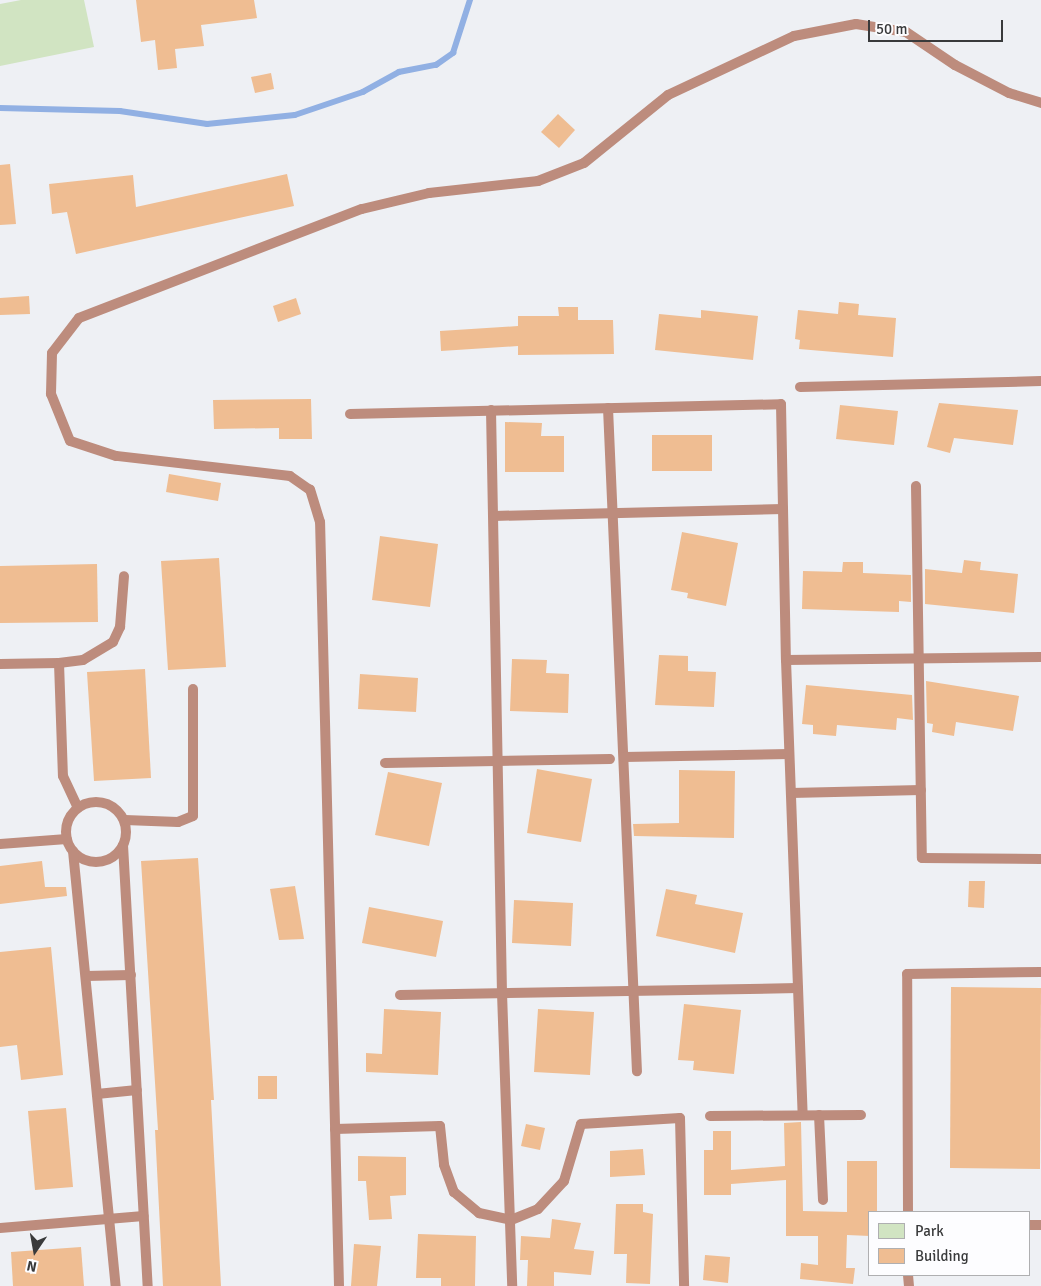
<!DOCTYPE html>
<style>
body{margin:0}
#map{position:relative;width:1041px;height:1286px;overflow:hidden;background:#eef0f4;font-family:Signika,sans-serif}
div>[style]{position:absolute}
.green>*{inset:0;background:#d1e4c2}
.stream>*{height:5.5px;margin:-2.75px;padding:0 2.75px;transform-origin:2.75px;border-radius:2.75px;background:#91b0e3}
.building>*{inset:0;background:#efbd92}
.lane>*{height:10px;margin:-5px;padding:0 5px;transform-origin:5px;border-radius:5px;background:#bd8c7d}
.lane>.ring{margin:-5px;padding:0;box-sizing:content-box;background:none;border:10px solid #bd8c7d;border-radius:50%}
span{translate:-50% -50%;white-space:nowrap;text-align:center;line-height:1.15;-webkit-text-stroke:4px #fdfdff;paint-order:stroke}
.legend{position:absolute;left:868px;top:1211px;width:162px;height:65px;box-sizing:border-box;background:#fdfdff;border:1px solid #afafb1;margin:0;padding:6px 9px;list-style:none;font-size:15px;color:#393a3b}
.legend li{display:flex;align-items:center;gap:10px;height:25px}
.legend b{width:25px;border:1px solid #afafb1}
.north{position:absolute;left:10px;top:1226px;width:50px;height:50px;-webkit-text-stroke:4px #fdfdff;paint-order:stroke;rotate:192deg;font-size:14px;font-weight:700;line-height:20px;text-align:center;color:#393a3b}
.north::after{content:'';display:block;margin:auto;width:18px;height:22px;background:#393a3b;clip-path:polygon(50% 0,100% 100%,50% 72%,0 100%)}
.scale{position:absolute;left:868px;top:20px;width:135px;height:22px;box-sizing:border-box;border:2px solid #393a3b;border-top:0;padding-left:6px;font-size:15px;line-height:18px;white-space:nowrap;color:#393a3b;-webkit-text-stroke:4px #fdfdff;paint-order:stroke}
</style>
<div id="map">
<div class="green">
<div style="clip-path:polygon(21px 0,84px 0,94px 47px,0 66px,0 4px)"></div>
</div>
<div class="stream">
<div style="left:0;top:108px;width:120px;rotate:1.4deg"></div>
<div style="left:120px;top:111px;width:88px;rotate:8.5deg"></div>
<div style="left:207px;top:124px;width:88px;rotate:-5.8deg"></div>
<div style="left:295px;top:115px;width:72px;rotate:-18.7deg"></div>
<div style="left:363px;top:92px;width:41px;rotate:-29.1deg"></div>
<div style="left:399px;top:72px;width:38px;rotate:-11deg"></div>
<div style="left:436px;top:65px;width:21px;rotate:-35deg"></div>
<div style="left:453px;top:53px;width:56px;rotate:-72.2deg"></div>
</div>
<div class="building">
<div style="clip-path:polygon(136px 0,254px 0,257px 18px,201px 25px,204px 46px,175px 49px,177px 68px,158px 70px,155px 40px,141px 42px)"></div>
<div style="clip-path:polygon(271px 73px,274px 89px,255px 93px,251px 77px)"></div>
<div style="clip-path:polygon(558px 114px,575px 130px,559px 148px,541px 132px)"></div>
<div style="clip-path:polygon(10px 164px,16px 224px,0 225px,0 165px)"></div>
<div style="clip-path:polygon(287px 174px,294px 206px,76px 254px,67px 212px,52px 214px,49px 184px,133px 175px,136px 207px)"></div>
<div style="clip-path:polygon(29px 296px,30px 314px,0 315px,0 298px)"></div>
<div style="clip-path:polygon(296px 298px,301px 314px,278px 322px,273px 306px)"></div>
<div style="clip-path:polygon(839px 302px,859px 304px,858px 315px,896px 318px,893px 357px,799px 349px,800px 340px,795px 339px,798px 310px,838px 314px)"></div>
<div style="clip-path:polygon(558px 307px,578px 307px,578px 320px,613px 320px,614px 354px,518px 355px,518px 346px,441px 351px,440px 331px,518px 326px,518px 316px,559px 316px)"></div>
<div style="clip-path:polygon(701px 310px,758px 316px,753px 360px,655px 350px,659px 314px,701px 318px)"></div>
<div style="clip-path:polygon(311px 399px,312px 439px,279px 439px,279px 428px,214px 429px,213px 400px)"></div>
<div style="clip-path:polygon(939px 403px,1018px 410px,1013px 445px,954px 438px,950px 453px,927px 447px)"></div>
<div style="clip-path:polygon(840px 405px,898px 411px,894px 445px,836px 439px)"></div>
<div style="clip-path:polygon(505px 422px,542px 423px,541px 436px,564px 436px,564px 472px,505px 472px)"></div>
<div style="clip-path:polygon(652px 435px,712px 435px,712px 471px,652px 471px)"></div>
<div style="clip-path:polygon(169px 474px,221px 483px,218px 501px,166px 492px)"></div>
<div style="clip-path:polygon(682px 532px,738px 543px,726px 606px,687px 598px,688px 593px,671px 590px)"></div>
<div style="clip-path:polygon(380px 536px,438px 544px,430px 607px,372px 600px)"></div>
<div style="clip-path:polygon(219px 558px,226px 667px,168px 670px,161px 561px)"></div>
<div style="clip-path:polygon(964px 560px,981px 562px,980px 570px,1018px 574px,1014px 613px,925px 604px,925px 569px,962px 573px)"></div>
<div style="clip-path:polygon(843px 562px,863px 562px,863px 573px,911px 575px,911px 602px,899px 601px,899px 612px,802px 609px,803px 571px,842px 572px)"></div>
<div style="clip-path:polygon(97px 564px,98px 622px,0 623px,0 566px)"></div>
<div style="clip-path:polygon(659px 655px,688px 656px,688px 671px,716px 672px,714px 707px,655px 705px)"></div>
<div style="clip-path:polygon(512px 659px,547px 660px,546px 673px,569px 674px,568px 713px,510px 711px)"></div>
<div style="clip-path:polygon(145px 669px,151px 778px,94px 781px,87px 672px)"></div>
<div style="clip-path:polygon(360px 674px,418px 678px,416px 712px,358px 709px)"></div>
<div style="clip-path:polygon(926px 681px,1019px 696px,1013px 731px,956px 722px,954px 736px,932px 732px,933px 724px,927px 723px)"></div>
<div style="clip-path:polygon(806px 685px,912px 695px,913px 720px,897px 718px,896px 730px,837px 725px,836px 736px,813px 734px,813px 725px,802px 724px)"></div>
<div style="clip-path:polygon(537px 769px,592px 779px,581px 842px,527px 833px)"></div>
<div style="clip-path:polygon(679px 770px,735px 771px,734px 838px,634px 836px,633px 824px,679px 823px)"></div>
<div style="clip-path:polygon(388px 772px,442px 783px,429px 846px,375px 835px)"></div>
<div style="clip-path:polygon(198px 858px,214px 1100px,211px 1100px,221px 1286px,163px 1286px,155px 1130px,158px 1130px,141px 861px)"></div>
<div style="clip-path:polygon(42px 861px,45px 887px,66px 887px,67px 896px,0 904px,0 866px)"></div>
<div style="clip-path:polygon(969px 881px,985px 881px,984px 908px,968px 907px)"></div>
<div style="clip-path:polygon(295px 886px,304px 939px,279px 940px,270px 889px)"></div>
<div style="clip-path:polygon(666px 889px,697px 895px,695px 904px,743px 913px,735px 953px,656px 936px)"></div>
<div style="clip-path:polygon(514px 900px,573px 903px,571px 946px,512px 943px)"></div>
<div style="clip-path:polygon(369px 907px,443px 921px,436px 957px,362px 943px)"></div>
<div style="clip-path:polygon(51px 947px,63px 1075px,21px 1080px,17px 1045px,0 1047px,0 952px)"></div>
<div style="clip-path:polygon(951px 987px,1041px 988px,1040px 1169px,950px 1168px)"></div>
<div style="clip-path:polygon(684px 1004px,741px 1010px,734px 1074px,693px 1070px,694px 1061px,678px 1060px)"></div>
<div style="clip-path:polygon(384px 1009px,441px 1012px,438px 1075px,366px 1072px,366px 1053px,382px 1054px)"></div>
<div style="clip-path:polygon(538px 1009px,594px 1012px,590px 1075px,534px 1072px)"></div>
<div style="clip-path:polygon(258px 1076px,277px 1076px,277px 1099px,258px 1099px)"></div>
<div style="clip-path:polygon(66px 1108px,73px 1187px,35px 1190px,28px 1111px)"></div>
<div style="clip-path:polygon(801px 1122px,803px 1211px,847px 1212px,847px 1161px,877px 1161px,877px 1212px,870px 1212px,870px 1236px,847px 1235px,846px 1268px,855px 1268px,853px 1284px,800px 1279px,801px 1263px,818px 1265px,818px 1236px,786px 1236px,786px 1180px,731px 1184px,731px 1195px,704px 1195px,704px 1150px,713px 1150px,713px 1131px,731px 1131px,731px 1170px,785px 1166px,784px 1123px)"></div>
<div style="clip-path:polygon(526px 1124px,545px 1128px,540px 1150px,521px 1146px)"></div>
<div style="clip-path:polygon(643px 1149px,645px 1175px,610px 1177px,610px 1151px)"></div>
<div style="clip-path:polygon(358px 1156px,406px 1157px,406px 1195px,390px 1196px,392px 1219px,369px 1220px,366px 1181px,358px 1181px)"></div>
<div style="clip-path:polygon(616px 1204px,643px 1204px,643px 1212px,653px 1214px,650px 1284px,626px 1283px,627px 1254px,614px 1254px)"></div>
<div style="clip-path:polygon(552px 1219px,581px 1223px,574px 1249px,594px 1251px,591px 1275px,554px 1272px,554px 1286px,527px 1286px,528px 1260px,520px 1260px,521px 1236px,550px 1238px)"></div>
<div style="clip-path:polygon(418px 1234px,476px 1236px,475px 1286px,441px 1286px,441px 1278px,416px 1278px)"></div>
<div style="clip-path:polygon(354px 1244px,381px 1246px,377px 1286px,351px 1286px)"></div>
<div style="clip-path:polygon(81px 1247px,84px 1286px,13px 1286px,11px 1252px)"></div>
<div style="clip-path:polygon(705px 1255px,730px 1257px,728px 1283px,703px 1280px)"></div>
</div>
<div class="lane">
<div style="left:800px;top:387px;width:241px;rotate:-1.4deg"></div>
<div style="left:608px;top:408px;width:664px;rotate:87.5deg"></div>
<div style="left:491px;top:410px;width:583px;rotate:88.92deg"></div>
<div style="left:502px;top:993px;width:293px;rotate:88deg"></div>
<div style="left:350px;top:414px;width:431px;rotate:-1.3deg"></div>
<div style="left:781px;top:404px;width:256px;rotate:88.9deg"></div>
<div style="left:786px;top:660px;width:455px;rotate:87.9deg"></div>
<div style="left:916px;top:486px;width:372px;rotate:89.1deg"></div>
<div style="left:922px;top:858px;width:119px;rotate:0.5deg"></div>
<div style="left:494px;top:516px;width:289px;rotate:-1.4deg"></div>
<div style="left:786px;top:660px;width:255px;rotate:-0.7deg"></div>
<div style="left:59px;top:663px;width:24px;rotate:-7deg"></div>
<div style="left:83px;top:660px;width:35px;rotate:-31deg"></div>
<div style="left:113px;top:642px;width:17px;rotate:-65deg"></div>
<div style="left:120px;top:627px;width:51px;rotate:-85.5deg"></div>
<div style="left:0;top:664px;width:59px;rotate:-1deg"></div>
<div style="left:59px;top:663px;width:113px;rotate:88deg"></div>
<div style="left:63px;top:776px;width:35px;rotate:65deg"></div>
<div style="left:624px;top:757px;width:165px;rotate:-1deg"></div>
<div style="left:385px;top:763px;width:225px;rotate:-1deg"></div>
<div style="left:791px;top:793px;width:130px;rotate:-1.3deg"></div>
<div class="ring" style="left:66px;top:802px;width:50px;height:50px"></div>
<div style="left:125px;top:820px;width:53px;rotate:2.2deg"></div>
<div style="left:178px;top:822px;width:16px;rotate:-22deg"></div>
<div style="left:193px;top:816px;width:127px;rotate:-90deg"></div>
<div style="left:0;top:844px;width:67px;rotate:-4.3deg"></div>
<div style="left:123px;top:845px;width:442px;rotate:86.8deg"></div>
<div style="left:73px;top:851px;width:437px;rotate:84.4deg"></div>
<div style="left:86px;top:976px;width:45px;rotate:-1.3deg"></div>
<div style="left:400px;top:995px;width:398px;rotate:-1deg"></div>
<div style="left:97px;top:1094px;width:40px;rotate:-5.7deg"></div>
<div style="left:819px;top:1115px;width:85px;rotate:87.3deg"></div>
<div style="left:710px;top:1116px;width:151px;rotate:-0.4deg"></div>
<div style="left:335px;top:1129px;width:105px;rotate:-1.6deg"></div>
<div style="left:440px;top:1126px;width:39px;rotate:84deg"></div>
<div style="left:444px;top:1165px;width:29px;rotate:70deg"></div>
<div style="left:454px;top:1192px;width:33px;rotate:40deg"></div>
<div style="left:479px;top:1213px;width:33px;rotate:12deg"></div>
<div style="left:511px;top:1220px;width:29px;rotate:-22deg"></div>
<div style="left:538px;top:1209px;width:38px;rotate:-47deg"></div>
<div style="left:564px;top:1181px;width:59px;rotate:-73.4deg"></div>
<div style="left:581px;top:1124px;width:99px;rotate:-3.5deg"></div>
<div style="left:680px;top:1118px;width:168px;rotate:88.6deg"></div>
<div style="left:908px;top:1212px;width:238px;rotate:-90.2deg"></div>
<div style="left:907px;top:974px;width:134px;rotate:-0.9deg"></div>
<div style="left:1030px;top:1225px;width:11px"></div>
<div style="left:0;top:1228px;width:144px;rotate:-4.8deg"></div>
<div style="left:908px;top:1275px;width:11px;rotate:85deg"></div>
<div style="left:339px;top:1286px;width:764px;rotate:-91.42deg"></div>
<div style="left:320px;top:522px;width:34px;rotate:-107deg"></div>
<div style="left:310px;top:490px;width:24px;rotate:-145deg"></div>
<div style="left:290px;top:476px;width:175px;rotate:-173.4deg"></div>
<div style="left:116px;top:456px;width:48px;rotate:-161.9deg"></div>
<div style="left:70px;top:441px;width:51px;rotate:-112deg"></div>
<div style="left:51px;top:394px;width:41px;rotate:-88.6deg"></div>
<div style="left:52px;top:353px;width:44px;rotate:-52.4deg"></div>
<div style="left:79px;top:318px;width:303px;rotate:-21.1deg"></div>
<div style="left:362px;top:209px;width:69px;rotate:-13.4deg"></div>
<div style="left:429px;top:193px;width:110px;rotate:-6.3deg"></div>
<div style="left:538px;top:181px;width:49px;rotate:-21.4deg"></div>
<div style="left:584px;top:163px;width:108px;rotate:-39deg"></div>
<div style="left:668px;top:95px;width:139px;rotate:-25.1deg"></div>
<div style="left:794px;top:36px;width:63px;rotate:-11deg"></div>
<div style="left:856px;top:24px;width:51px;rotate:9.1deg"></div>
<div style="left:906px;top:32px;width:59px;rotate:34deg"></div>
<div style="left:955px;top:65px;width:61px;rotate:27.4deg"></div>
<div style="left:1009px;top:93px;width:34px;rotate:17deg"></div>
</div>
<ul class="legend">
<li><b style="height:14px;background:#d1e4c2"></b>Park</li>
<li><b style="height:14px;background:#efbd92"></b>Building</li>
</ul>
<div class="north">N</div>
<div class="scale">50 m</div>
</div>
